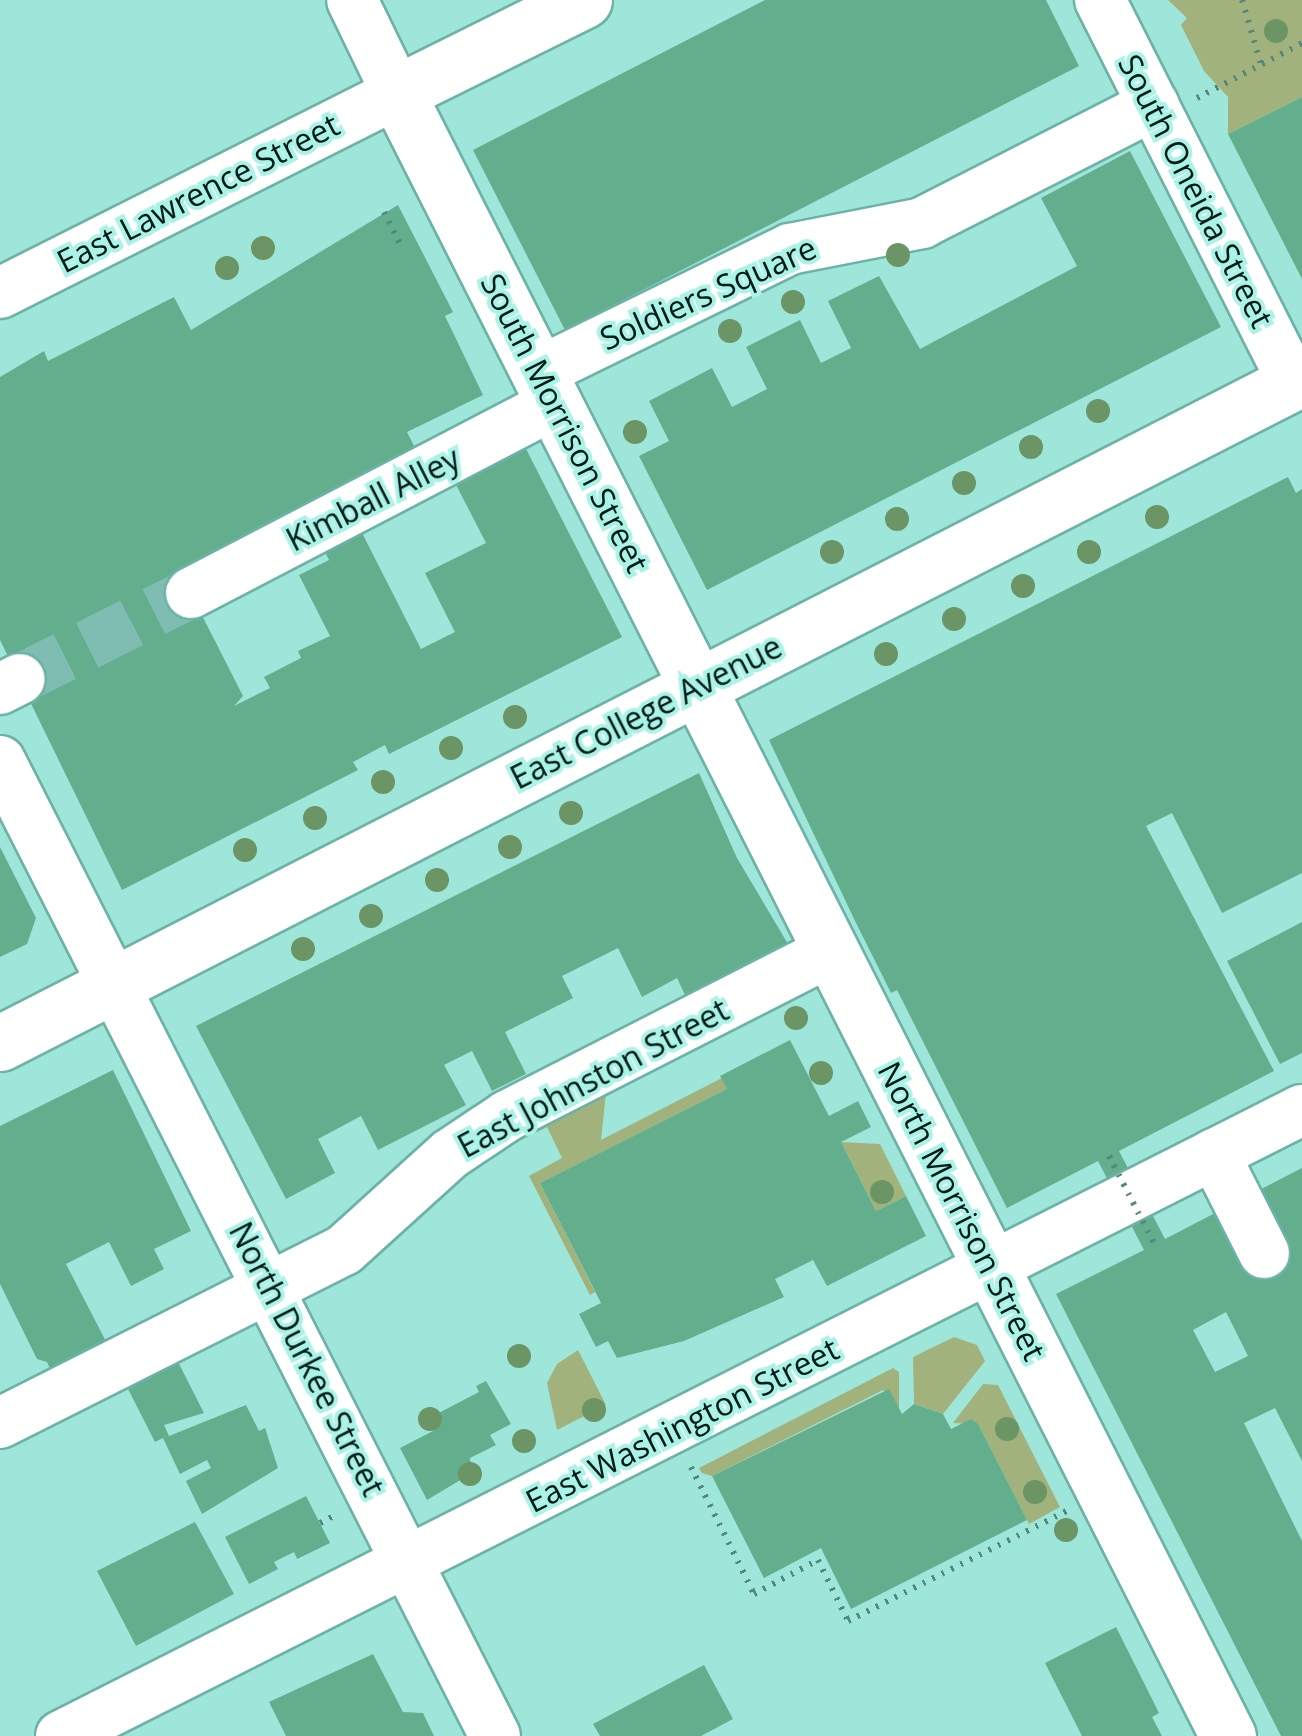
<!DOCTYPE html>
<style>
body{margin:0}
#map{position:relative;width:1302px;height:1736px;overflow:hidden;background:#9fe6da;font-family:"Open Sans",sans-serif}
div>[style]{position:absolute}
.green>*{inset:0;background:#a1b27c}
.building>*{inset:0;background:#63ae8c}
.minor-tunnel>*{height:50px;margin-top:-25px;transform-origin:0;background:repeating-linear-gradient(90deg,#7fbdb3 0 50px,transparent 0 75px)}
.path>*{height:6px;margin-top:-3px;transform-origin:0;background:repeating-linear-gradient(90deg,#55877f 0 2.5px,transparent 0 10.5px)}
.roads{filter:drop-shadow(2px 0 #6cb2a7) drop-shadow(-2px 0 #6cb2a7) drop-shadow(0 2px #6cb2a7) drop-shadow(0 -2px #6cb2a7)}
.minor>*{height:50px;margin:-25px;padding:0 25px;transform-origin:25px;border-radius:25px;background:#fff}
.major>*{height:55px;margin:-27.5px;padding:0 27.5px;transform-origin:27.5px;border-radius:27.5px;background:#fff}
.path-bridge>*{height:6px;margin-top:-3px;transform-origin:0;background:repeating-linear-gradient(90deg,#55877f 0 2.5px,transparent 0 10.5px)}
.trees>*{width:24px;height:24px;margin:-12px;border-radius:50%;background:#6b9565}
span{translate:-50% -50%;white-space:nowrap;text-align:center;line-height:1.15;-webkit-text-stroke:8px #acf3e7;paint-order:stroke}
.street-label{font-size:32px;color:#001b17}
</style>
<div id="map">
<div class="green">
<div style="clip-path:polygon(1168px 0,1302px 0,1302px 97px,1228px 134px,1228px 97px,1204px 71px,1181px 25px,1187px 18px)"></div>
<div style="clip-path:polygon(722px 1078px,727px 1089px,540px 1183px,595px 1292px,590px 1295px,529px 1176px,562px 1158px,547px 1127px,461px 1170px,471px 1155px,606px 1093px,601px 1140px)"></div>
<div style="clip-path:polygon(841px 1142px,880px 1144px,906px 1196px,876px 1211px)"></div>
<div style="clip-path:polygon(954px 1337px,977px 1345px,985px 1361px,943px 1414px,914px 1404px,913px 1357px)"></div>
<div style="clip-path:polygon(578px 1350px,606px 1405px,557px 1430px,547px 1383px,557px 1364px)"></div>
<div style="clip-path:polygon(893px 1368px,899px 1372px,899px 1410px,883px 1390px,712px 1476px,702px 1473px,699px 1468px)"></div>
<div style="clip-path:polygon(983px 1384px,998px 1385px,1060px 1507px,1029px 1524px,978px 1424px,953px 1423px)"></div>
</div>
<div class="building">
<div style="clip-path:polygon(765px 0,1046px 0,1079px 66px,565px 330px,473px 150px)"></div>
<div style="clip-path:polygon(1302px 97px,1302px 279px,1228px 134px)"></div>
<div style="clip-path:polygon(1130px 151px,1221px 327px,707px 590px,639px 456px,669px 441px,649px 401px,712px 368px,732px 407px,767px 389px,746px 347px,800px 320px,821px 363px,851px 348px,828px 301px,879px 276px,920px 349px,950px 333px,1077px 266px,1041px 198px)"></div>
<div style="clip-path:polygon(398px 205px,453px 312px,445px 316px,483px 395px,407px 432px,421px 460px,183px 578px,243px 696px,234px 706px,270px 688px,264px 677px,301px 658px,298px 651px,330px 636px,299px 575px,329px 560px,321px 544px,358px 525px,421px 649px,455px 632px,425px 573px,486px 543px,451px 475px,521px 439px,622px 637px,389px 754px,385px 745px,353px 762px,358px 770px,122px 890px,0 640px,0 377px,44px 351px,48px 361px,174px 297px,191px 330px)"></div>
<div style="clip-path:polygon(evenodd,1288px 477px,1296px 493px,1302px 489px,1302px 873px,1222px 913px,1172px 813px,1146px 826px,1274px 1071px,1119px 1151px,1165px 1239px,1302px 1168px,1302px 1461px,1275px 1408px,1244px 1423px,1302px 1541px,1302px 1736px,1281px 1736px,1056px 1294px,1144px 1250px,1098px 1161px,1007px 1208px,897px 990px,891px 993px,856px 923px,769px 740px,1288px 477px,1226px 1312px,1248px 1356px,1215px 1372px,1193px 1330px,1226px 1312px)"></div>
<div style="clip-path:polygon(699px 773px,737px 858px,788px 944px,685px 995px,677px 978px,642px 997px,618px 948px,562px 976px,573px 998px,505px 1032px,526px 1074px,492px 1091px,472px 1051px,444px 1065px,466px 1105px,378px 1150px,361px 1116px,318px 1139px,335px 1173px,286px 1199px,196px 1026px)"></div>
<div style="clip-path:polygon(0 847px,36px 918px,27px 944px,0 957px)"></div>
<div style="clip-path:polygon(1302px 922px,1302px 1053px,1280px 1064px,1227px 961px)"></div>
<div style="clip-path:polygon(790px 1040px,829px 1116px,858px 1101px,871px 1127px,841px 1142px,876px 1211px,906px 1196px,926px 1236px,827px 1286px,813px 1260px,775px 1279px,784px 1297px,684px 1341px,617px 1358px,608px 1341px,596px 1347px,579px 1314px,601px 1303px,540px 1183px,727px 1089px,720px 1076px)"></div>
<div style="clip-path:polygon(113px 1070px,191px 1231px,154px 1249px,164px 1269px,131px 1286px,109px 1242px,66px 1264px,112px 1353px,56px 1382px,47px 1362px,37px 1359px,0 1284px,0 1126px)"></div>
<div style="clip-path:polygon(176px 1358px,204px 1413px,164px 1425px,169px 1436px,246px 1405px,259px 1431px,265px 1428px,278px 1468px,202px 1514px,186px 1481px,211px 1468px,207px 1460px,180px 1474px,163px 1438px,155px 1442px,125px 1383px)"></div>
<div style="clip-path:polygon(486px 1381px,511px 1424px,490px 1435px,496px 1445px,470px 1458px,472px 1473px,427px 1500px,400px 1448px,435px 1430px,429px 1418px,479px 1392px,476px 1386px)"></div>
<div style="clip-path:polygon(889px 1389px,902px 1414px,914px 1404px,943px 1414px,951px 1429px,971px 1419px,978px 1424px,1027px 1520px,851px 1609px,821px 1548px,764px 1578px,712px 1476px)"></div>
<div style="clip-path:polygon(306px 1496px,330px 1543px,297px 1559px,294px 1552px,274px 1562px,278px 1569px,249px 1584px,225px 1537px)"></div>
<div style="clip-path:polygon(195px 1522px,234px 1594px,136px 1646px,97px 1571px)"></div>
<div style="clip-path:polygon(1116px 1627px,1159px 1713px,1152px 1717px,1162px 1736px,1082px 1736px,1045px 1663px)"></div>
<div style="clip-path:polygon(373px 1654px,403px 1712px,423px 1713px,434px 1736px,286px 1736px,269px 1702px)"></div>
<div style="clip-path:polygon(704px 1665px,733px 1719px,701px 1736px,600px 1736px,593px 1724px)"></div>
</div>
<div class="minor-tunnel">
<div style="left:20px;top:679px;width:191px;rotate:-26.7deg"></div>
</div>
<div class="path">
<div style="left:1242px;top:0;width:67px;rotate:73.5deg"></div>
<div style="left:1197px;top:98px;width:119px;rotate:-27.6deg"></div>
<div style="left:384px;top:212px;width:40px;rotate:63.4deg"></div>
<div style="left:691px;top:1467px;width:142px;rotate:63.6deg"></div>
<div style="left:754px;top:1594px;width:72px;rotate:-28deg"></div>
<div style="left:818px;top:1560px;width:68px;rotate:63.8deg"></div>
<div style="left:848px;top:1621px;width:247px;rotate:-26.7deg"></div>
<div style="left:320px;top:1523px;width:18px;rotate:-27deg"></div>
</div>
<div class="roads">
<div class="minor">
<div style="left:1100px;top:0;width:428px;rotate:63.2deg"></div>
<div style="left:0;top:293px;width:445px;rotate:-26.7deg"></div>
<div style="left:397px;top:93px;width:103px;rotate:-115.8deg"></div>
<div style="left:539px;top:372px;width:280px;rotate:-26.1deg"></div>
<div style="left:790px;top:249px;width:135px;rotate:-11.1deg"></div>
<div style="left:922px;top:223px;width:260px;rotate:-27deg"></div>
<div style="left:191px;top:593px;width:409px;rotate:-27.5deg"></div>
<div style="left:0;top:689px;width:22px;rotate:-27deg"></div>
<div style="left:0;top:761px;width:1093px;rotate:63.08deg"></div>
<div style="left:1214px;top:1154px;width:111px;rotate:63.2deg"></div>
<div style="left:0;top:1423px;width:385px;rotate:-26.7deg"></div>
<div style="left:344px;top:1250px;width:143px;rotate:-42.2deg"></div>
<div style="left:450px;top:1154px;width:69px;rotate:-33.7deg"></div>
<div style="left:507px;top:1116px;width:364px;rotate:-27deg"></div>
<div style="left:61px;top:1736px;width:1390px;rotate:-26.77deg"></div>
</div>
<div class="major">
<div style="left:584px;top:0;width:209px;rotate:153.6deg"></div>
<div style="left:397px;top:93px;width:1841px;rotate:63.17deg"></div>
<div style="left:0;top:1043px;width:1462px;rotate:-27.06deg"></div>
</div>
</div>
<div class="path-bridge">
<div style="left:1109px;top:1156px;width:100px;rotate:62.7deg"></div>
</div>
<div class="trees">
<div style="left:1276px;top:31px"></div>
<div style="left:263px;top:248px"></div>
<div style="left:898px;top:255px"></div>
<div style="left:227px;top:268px"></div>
<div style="left:793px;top:302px"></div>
<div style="left:730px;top:331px"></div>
<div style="left:1098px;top:411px"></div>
<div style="left:635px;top:432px"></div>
<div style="left:1031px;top:447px"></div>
<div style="left:964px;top:483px"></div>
<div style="left:1157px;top:517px"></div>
<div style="left:897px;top:519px"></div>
<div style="left:832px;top:552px"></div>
<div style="left:1089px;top:552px"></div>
<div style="left:1023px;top:586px"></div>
<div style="left:954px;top:619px"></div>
<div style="left:886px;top:654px"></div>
<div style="left:515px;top:717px"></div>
<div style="left:451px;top:748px"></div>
<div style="left:383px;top:782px"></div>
<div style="left:571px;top:813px"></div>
<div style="left:315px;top:818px"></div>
<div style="left:510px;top:847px"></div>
<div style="left:245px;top:850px"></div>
<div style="left:437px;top:880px"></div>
<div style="left:371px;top:916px"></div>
<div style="left:303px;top:949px"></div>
<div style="left:796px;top:1018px"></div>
<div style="left:821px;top:1073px"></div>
<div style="left:882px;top:1192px"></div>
<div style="left:519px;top:1356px"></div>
<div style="left:594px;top:1410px"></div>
<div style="left:430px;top:1419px"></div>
<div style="left:1007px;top:1429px"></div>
<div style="left:524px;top:1441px"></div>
<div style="left:470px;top:1474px"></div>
<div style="left:1035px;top:1492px"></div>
<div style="left:1066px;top:1530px"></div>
</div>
<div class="street-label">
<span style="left:1196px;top:191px;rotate:63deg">South Oneida Street</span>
<span style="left:198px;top:193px;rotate:-27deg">East Lawrence Street</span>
<span style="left:708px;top:293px;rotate:-24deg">Soldiers Square</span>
<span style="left:565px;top:423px;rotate:63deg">South Morrison Street</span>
<span style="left:373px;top:499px;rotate:-27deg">Kimball Alley</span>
<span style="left:646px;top:712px;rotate:-27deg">East College Avenue</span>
<span style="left:593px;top:1078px;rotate:-28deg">East Johnston Street</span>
<span style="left:962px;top:1211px;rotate:63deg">North Morrison Street</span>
<span style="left:307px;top:1359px;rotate:63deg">North Durkee Street</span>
<span style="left:682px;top:1425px;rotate:-27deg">East Washington Street</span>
</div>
</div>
